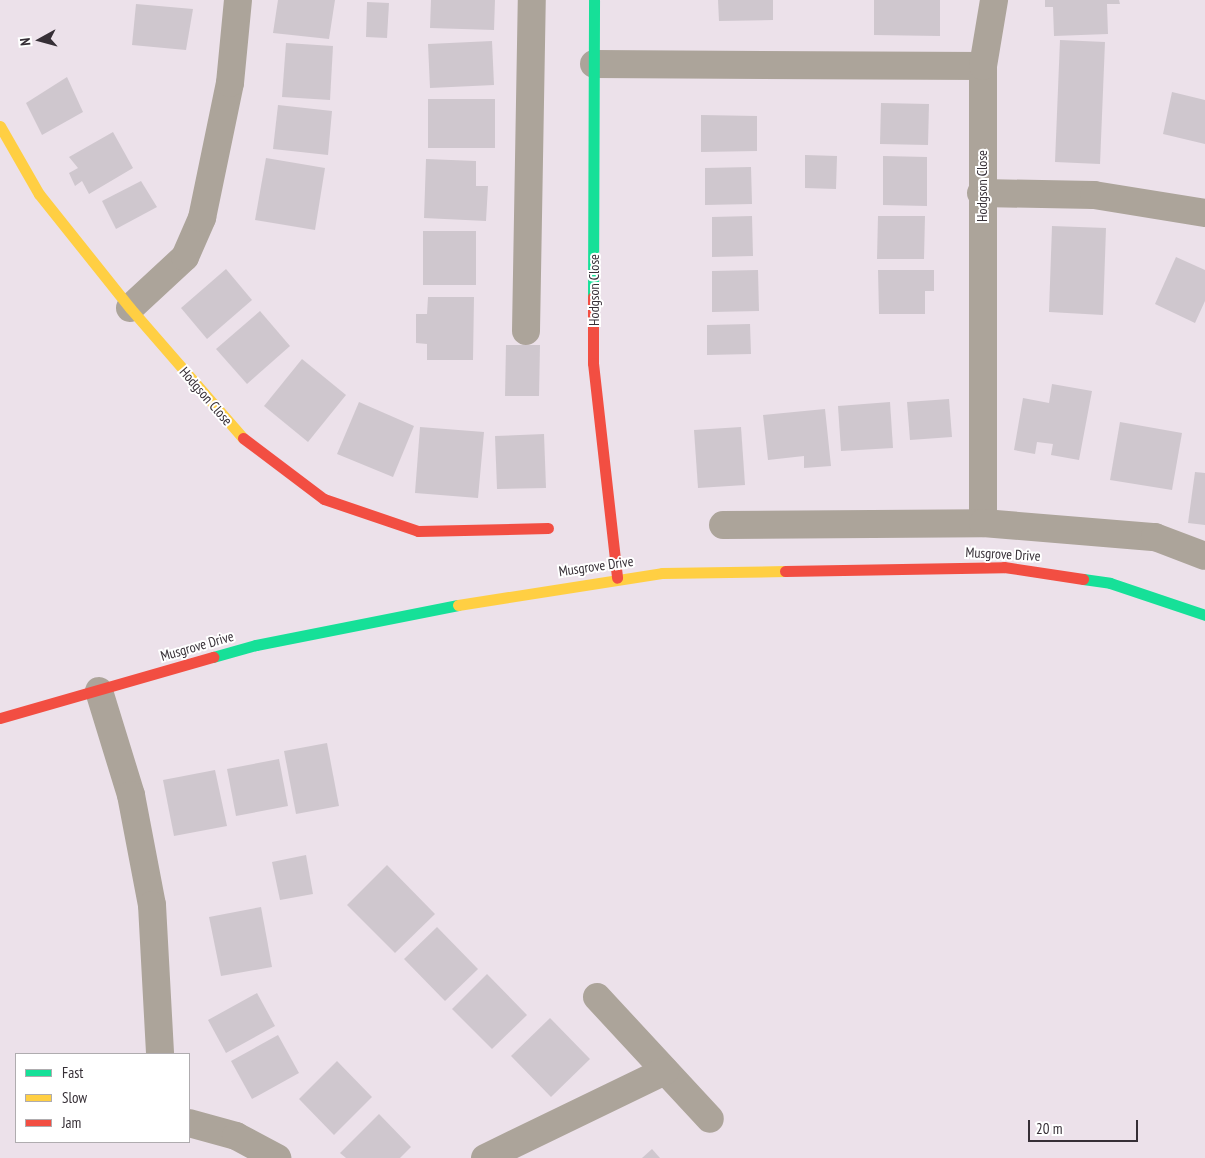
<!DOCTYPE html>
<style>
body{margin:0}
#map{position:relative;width:1205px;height:1158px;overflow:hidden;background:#ece1ea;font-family:"PT Sans Narrow",sans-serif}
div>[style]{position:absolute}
.building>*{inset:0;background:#cfc7ce}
.street>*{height:28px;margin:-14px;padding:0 14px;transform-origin:14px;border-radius:14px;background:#aca49a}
.fast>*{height:11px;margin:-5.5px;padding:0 5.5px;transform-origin:5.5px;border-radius:5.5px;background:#16e098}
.slow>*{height:11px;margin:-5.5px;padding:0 5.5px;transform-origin:5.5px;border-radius:5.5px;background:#ffcf43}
.jam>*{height:11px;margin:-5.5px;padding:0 5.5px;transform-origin:5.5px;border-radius:5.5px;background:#f24e42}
span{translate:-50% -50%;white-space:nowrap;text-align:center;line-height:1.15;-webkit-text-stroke:4px #fff;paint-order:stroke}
.street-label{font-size:14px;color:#362f36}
.legend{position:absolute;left:15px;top:1053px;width:175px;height:90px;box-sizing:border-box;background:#fff;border:1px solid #afacaf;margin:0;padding:6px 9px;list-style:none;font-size:15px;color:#362f36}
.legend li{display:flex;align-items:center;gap:10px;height:25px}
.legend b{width:25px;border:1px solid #afacaf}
.north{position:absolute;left:15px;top:15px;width:50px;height:50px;-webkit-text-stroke:4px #fff;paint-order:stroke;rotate:263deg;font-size:14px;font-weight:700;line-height:20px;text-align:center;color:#362f36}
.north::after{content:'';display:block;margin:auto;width:18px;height:22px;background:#362f36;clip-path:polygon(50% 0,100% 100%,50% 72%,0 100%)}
.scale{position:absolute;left:1028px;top:1120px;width:110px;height:22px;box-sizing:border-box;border:2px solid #362f36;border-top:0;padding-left:6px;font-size:15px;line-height:18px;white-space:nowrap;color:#362f36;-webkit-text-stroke:4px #fff;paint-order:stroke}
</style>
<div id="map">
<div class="building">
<div style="clip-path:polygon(278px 0,335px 0,329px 39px,273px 33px)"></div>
<div style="clip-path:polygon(431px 0,495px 0,494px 30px,430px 28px)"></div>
<div style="clip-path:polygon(718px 0,773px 0,773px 20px,719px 21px)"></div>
<div style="clip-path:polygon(874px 0,940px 0,940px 36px,874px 35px)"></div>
<div style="clip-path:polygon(1045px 0,1119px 0,1120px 4px,1107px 4px,1108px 34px,1054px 36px,1053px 7px,1045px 7px)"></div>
<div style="clip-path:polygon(367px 2px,389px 3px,387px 38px,366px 37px)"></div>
<div style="clip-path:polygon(136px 4px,193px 9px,186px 50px,132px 45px)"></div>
<div style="clip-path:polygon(1060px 40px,1105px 42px,1100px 164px,1055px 162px)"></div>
<div style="clip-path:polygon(492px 41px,494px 85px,430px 88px,428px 44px)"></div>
<div style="clip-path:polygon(286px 43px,333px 46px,330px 100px,282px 97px)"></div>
<div style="clip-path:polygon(67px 77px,83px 112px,42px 135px,26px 103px)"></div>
<div style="clip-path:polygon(1172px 92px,1205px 100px,1205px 144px,1163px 134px)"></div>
<div style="clip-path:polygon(428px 99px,495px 99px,495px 148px,428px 148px)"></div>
<div style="clip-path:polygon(881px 103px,929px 104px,928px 145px,880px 144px)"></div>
<div style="clip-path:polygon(278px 105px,332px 111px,328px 155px,273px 149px)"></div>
<div style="clip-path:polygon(701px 115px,757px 116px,757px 151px,701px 152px)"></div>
<div style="clip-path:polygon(113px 132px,133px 168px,89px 194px,82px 181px,75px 186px,69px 173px,78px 168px,69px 157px)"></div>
<div style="clip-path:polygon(805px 155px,837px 156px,836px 189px,805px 188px)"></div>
<div style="clip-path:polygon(883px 156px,927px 157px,927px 206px,883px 205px)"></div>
<div style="clip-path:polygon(266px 158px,325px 168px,315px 230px,255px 220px)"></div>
<div style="clip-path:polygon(426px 159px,476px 161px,476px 186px,488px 186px,486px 221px,424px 218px)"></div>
<div style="clip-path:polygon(751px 167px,752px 204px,705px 205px,705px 168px)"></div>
<div style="clip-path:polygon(141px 181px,157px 207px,116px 229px,102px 201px)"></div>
<div style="clip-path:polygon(752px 216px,753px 256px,712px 257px,712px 217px)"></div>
<div style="clip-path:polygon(878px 216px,925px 216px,924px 259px,877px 259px)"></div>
<div style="clip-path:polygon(1052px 226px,1106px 228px,1103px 315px,1049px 312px)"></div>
<div style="clip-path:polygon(423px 231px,476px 231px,476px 285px,423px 285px)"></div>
<div style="clip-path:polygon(1176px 257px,1205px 270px,1205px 301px,1195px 323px,1155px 304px)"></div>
<div style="clip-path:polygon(226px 269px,252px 300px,207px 339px,181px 308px)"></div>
<div style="clip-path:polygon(758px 270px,759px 311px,712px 312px,712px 271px)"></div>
<div style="clip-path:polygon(878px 270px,934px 270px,934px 291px,925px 291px,925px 314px,879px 314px)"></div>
<div style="clip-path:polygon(428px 297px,474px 297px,473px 360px,427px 360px,427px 344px,416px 343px,416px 314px,427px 314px)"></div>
<div style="clip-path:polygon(260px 311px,290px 346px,247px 384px,216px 349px)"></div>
<div style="clip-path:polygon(750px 324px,751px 354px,707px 355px,707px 325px)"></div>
<div style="clip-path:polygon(506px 345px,540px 345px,539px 396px,505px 396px)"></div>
<div style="clip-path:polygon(302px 359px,346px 395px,308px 442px,264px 406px)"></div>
<div style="clip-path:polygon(1052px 384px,1092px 391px,1079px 460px,1051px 455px,1053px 444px,1037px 442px,1035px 454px,1014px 450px,1023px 398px,1049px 403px)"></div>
<div style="clip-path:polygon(949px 399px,952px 437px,910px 440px,907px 402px)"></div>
<div style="clip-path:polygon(359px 402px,414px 426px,393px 477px,337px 454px)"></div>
<div style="clip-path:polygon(890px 402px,893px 448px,841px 451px,838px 406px)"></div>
<div style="clip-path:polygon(825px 409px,831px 466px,804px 468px,804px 456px,768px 460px,763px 415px)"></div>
<div style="clip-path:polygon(1120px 422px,1182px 433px,1172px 490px,1110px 480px)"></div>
<div style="clip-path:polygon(420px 427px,484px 432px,478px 498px,415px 493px)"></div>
<div style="clip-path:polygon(741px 427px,745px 485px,698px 488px,694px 430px)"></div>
<div style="clip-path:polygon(544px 434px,546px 488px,497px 489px,495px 436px)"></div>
<div style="clip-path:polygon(1195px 472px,1205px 473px,1205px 525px,1188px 523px)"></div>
<div style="clip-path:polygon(327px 743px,339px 806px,296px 814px,284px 751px)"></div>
<div style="clip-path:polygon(279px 759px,288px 806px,236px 816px,227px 769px)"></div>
<div style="clip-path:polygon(215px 770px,227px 826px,174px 836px,163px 780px)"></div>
<div style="clip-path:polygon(306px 855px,313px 894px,280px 900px,272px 862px)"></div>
<div style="clip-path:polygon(387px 865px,435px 914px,395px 953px,347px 905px)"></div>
<div style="clip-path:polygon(261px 907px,272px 967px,221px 976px,209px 917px)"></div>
<div style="clip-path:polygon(437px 927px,478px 969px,445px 1001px,404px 959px)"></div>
<div style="clip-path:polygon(487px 974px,527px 1015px,492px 1049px,452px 1009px)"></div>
<div style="clip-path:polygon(257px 993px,275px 1026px,226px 1053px,208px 1020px)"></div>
<div style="clip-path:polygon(550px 1018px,590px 1059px,551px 1097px,511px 1056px)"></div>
<div style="clip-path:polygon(278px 1035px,299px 1073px,252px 1099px,231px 1061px)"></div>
<div style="clip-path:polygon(337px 1061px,372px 1097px,334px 1135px,299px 1099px)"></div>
<div style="clip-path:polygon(379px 1114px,411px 1147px,400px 1158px,346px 1158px,340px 1153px)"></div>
<div style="clip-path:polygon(652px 1149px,660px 1158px,642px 1158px)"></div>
</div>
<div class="street">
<div style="left:594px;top:64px;width:389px;rotate:0.3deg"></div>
<div style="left:981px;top:193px;width:113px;rotate:1deg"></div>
<div style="left:1094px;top:195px;width:112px;rotate:9.2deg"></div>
<div style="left:130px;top:308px;width:75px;rotate:-42.8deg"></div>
<div style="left:185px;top:257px;width:43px;rotate:-66.4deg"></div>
<div style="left:202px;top:218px;width:138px;rotate:-78.3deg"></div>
<div style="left:230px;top:83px;width:83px;rotate:-84.5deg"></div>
<div style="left:526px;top:331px;width:331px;rotate:-89deg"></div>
<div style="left:983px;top:523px;width:457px;rotate:-90deg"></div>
<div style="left:983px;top:66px;width:67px;rotate:-80.5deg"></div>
<div style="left:723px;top:525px;width:260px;rotate:-0.4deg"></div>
<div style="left:983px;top:523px;width:173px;rotate:4.7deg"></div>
<div style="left:1155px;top:537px;width:53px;rotate:20.8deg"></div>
<div style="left:99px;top:691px;width:109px;rotate:72.9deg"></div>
<div style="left:131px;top:795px;width:112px;rotate:79.2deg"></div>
<div style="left:152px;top:905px;width:149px;rotate:86.9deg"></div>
<div style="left:597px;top:997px;width:166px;rotate:47.2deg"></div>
<div style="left:189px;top:1123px;width:49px;rotate:15.5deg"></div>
<div style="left:236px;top:1136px;width:47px;rotate:28.2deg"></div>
<div style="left:485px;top:1158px;width:200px;rotate:-25.8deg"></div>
</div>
<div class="fast">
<div style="left:593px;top:297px;width:297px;rotate:-89.8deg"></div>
<div style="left:1083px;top:579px;width:27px;rotate:8deg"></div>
<div style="left:1110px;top:583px;width:100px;rotate:18.6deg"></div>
<div style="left:213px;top:657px;width:45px;rotate:-15.6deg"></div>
<div style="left:256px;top:645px;width:206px;rotate:-11.2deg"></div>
</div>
<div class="slow">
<div style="left:0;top:126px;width:78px;rotate:60.2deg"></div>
<div style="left:39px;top:194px;width:146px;rotate:51.4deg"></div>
<div style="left:130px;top:308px;width:172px;rotate:49deg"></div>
<div style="left:458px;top:605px;width:206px;rotate:-8.9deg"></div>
<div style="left:662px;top:573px;width:123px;rotate:-0.9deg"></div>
</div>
<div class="jam">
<div style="left:593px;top:297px;width:66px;rotate:90deg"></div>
<div style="left:593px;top:363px;width:216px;rotate:83.6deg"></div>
<div style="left:243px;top:438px;width:101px;rotate:37deg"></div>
<div style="left:324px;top:499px;width:99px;rotate:18.8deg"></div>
<div style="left:418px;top:531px;width:130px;rotate:-1.3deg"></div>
<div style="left:785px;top:571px;width:219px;rotate:-1deg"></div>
<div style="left:1004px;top:567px;width:80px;rotate:8.6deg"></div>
<div style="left:0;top:718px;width:222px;rotate:-16deg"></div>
</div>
<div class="street-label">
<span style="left:982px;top:186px;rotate:-90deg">Hodgson Close</span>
<span style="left:594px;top:290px;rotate:-90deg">Hodgson Close</span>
<span style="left:206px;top:396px;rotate:49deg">Hodgson Close</span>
<span style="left:1003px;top:554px;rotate:3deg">Musgrove Drive</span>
<span style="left:596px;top:566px;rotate:-8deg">Musgrove Drive</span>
<span style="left:197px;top:646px;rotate:-16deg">Musgrove Drive</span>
</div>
<ul class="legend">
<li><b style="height:6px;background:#16e098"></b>Fast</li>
<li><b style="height:6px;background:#ffcf43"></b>Slow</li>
<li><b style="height:6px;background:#f24e42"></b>Jam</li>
</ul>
<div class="north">N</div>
<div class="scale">20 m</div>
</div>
